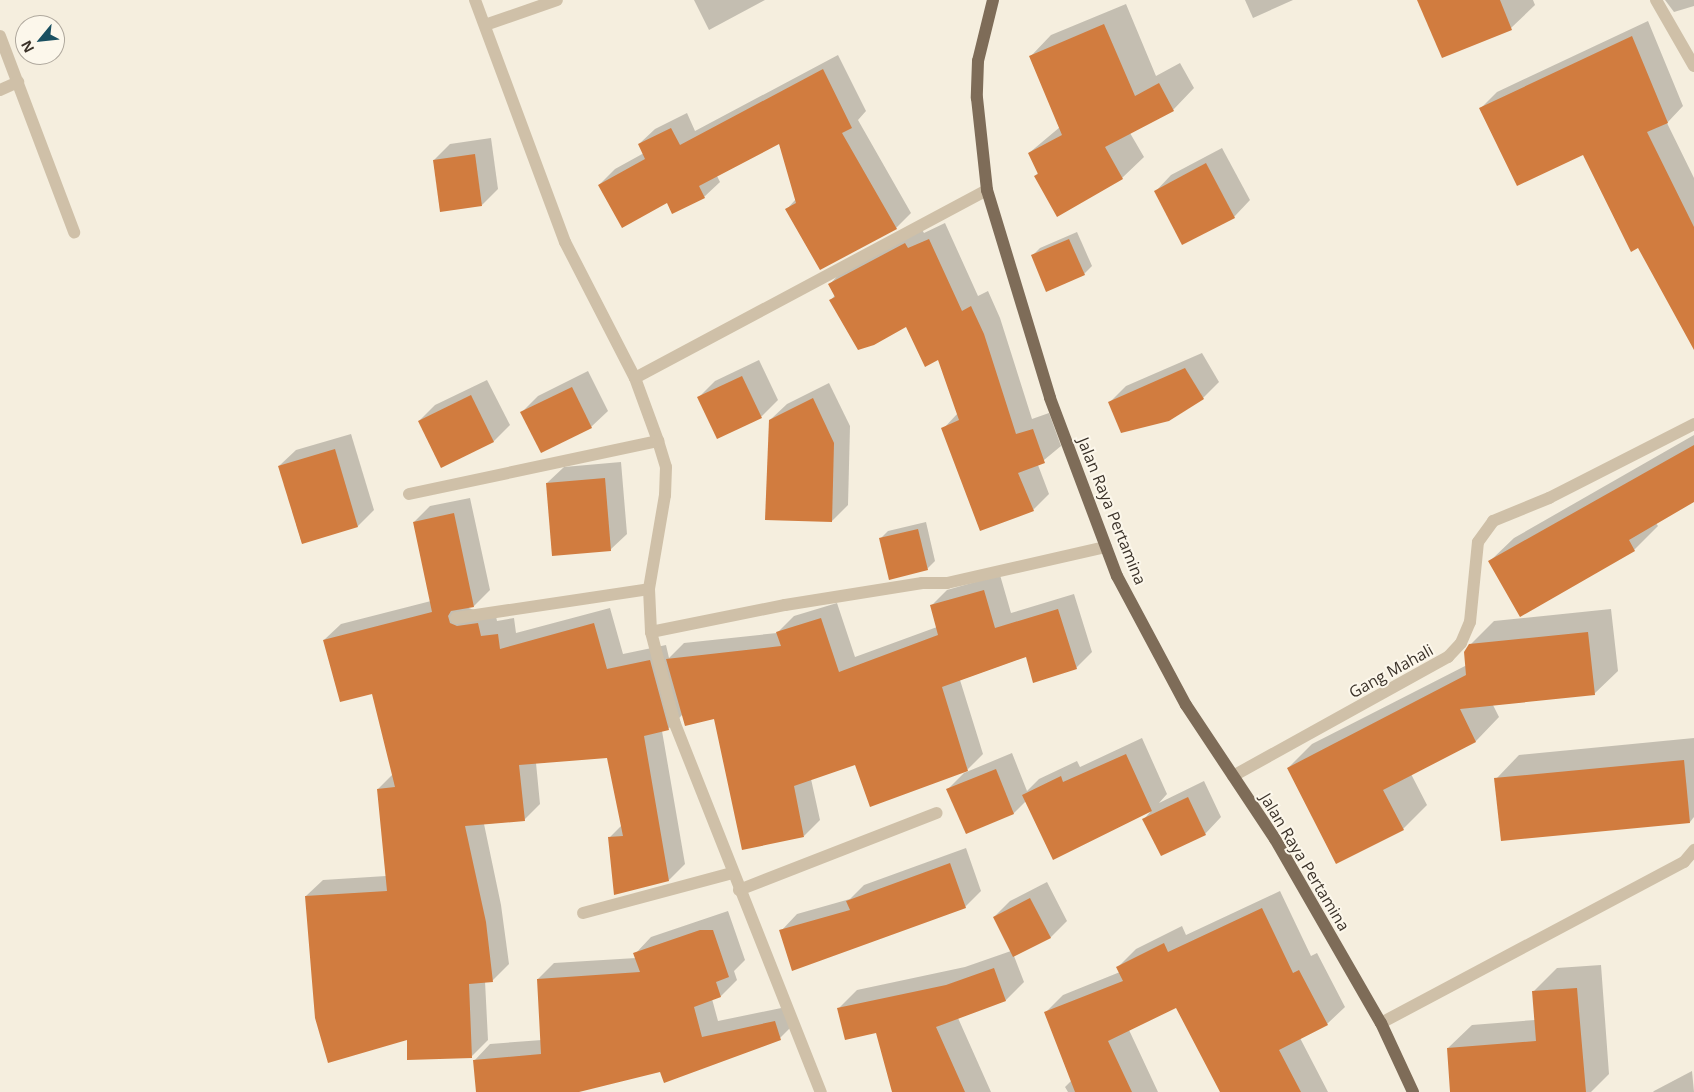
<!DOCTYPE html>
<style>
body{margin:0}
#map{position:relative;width:1694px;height:1092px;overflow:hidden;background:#f5eede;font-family:"Open Sans",sans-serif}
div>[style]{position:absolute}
.shadow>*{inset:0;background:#0003}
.building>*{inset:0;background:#d17c3f}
.service>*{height:12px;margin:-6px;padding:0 6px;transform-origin:6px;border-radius:6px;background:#cfc0a8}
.minor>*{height:12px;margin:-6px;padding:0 6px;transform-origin:6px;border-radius:6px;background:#cfc0a8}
.primary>*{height:12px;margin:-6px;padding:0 6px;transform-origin:6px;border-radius:6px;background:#7e6c58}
span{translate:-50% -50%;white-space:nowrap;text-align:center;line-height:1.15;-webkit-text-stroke:4px #fcf7eb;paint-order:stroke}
.street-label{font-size:16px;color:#3b3229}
.north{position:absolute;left:15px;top:15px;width:50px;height:50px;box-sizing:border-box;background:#fcf7eb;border:1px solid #afa89d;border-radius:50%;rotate:242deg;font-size:14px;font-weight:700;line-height:20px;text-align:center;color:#3b3229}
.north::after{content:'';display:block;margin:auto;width:18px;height:22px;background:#1a5061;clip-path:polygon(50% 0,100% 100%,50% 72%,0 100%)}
</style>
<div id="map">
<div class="shadow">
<div style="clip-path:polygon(694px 0,765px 0,709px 30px)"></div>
<div style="clip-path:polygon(1245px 0,1293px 0,1253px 18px)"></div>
<div style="clip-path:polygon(1418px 0,1533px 0,1535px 5px,1511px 28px)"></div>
<div style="clip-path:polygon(1665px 0,1694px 0,1694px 6px,1674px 12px)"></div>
<div style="clip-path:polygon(1126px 4px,1156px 76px,1180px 63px,1194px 88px,1173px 110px,1130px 133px,1144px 157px,1122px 178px,1035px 176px,1039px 172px,1029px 153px,1060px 127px,1030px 57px,1051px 35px)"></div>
<div style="clip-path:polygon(1648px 21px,1683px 106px,1667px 123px,1694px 178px,1694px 309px,1639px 247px,1584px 153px,1481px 108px,1497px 92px)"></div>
<div style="clip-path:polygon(838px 55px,866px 111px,858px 120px,911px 213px,896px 228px,786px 210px,796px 199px,780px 142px,717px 176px,720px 182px,704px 197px,667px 201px,599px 185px,615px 169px,644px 153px,639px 144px,655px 129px,687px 113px,695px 131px)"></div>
<div style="clip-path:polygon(491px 138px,498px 189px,482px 205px,434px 160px,450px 144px)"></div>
<div style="clip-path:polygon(1222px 148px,1250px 200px,1234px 217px,1155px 192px,1171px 175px)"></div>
<div style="clip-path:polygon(945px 223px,978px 296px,988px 291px,1000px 318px,1032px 419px,1049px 413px,1061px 446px,1038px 465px,1049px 494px,1033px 510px,943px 429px,958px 413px,939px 359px,906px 326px,831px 300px,835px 295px,829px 285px,845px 268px,921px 228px,924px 233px)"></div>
<div style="clip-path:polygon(1077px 232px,1092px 266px,1084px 274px,1032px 256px,1040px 248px)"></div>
<div style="clip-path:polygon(1202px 353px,1219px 382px,1203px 398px,1110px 402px,1126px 386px)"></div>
<div style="clip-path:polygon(759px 360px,778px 400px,762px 416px,718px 437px,699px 397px,715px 381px)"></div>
<div style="clip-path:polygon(588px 371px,608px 411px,591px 427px,522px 412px,538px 396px)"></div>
<div style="clip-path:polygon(487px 380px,510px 425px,494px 441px,441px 467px,419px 421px,435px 405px)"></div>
<div style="clip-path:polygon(829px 383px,850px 426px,848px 505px,832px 521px,770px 420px,787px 404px)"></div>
<div style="clip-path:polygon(351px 434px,374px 510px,358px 526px,302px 543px,279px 466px,296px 450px)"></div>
<div style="clip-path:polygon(1694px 435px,1694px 501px,1656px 523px,1658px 526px,1634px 550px,1490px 561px,1514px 538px)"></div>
<div style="clip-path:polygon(621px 462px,627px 534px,610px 550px,547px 483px,564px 467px)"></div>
<div style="clip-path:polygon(470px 498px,490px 590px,474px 606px,466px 607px,474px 610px,494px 607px,497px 621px,514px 618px,516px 633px,610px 608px,623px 654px,666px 645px,669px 658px,684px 643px,777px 633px,794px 616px,837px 603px,855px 657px,937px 627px,931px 606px,947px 590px,1000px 575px,1011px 613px,1074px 594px,1092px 652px,1076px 668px,1027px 656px,960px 680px,983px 754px,967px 770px,856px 764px,811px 779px,820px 820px,804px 836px,715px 717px,683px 714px,668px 729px,662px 731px,685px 864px,669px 880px,609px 838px,622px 825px,608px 756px,536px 763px,540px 804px,524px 820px,484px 824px,501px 905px,509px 964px,493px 980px,485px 981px,488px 1040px,472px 1056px,408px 1039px,306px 896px,323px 880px,386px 876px,378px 789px,393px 774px,373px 693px,324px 640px,341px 624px,431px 601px,414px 522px,430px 506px)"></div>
<div style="clip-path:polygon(926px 522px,935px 561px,927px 569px,880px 539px,888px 531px)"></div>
<div style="clip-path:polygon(1611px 609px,1618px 671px,1594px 694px,1493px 705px,1499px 717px,1476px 741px,1411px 774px,1427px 805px,1403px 829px,1288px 768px,1312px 744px,1467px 665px,1470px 645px,1494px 621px)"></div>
<div style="clip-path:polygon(1142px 738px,1167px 794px,1159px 803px,1204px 781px,1221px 817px,1205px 834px,1144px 819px,1152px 810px,1054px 858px,1026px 801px,1014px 813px,966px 833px,948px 789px,964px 773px,1012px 753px,1027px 791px,1039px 779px,1077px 761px,1080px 767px)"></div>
<div style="clip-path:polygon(1694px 738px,1694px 817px,1690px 822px,1496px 779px,1519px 755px)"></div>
<div style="clip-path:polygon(966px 848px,981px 891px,965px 907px,781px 931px,797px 914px,850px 899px,864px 885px)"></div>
<div style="clip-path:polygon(1047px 882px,1067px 921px,1051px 937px,1014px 956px,1024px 982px,1006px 1000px,958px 1018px,991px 1092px,893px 1092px,877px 1032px,839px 1008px,857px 990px,965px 967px,1011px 951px,994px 917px,1010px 901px)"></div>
<div style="clip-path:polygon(1280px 891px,1311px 956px,1317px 953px,1345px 1007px,1327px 1024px,1300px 1038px,1328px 1092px,1222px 1092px,1177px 1006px,1129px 1030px,1158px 1092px,1068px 1092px,1065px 1087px,1072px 1080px,1045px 1013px,1063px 995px,1120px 972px,1118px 967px,1136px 949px,1182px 926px,1186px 935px)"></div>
<div style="clip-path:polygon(728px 911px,745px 960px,734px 971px,737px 980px,721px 996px,712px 999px,718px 1021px,791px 1006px,796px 1022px,780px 1038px,574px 1092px,477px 1092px,474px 1061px,490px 1044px,542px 1040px,538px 979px,554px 963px,636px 958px,635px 954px,651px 937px)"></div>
<div style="clip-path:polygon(1601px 965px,1609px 1074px,1591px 1092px,1451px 1092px,1448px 1048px,1472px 1025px,1535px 1020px,1533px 992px,1557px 968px)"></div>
<div style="clip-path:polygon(1692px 1071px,1694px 1092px,1653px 1092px,1654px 1091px)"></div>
</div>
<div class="building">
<div style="clip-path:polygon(1417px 0,1500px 0,1512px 30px,1442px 58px)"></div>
<div style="clip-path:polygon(1104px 24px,1135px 96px,1159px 83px,1174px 111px,1105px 147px,1123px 179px,1057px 217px,1034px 176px,1038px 174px,1028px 153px,1062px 135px,1029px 56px)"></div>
<div style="clip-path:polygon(1632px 36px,1668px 123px,1647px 132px,1694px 227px,1694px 350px,1638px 248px,1631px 252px,1583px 155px,1517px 186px,1479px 108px)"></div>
<div style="clip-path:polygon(823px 69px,852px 128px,842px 133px,897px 229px,820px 270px,785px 209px,796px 203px,779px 144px,699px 186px,705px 198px,672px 214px,667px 203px,622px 228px,598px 185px,645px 159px,638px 144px,671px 128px,680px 145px)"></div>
<div style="clip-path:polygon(475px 154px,482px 206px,440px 212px,433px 160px)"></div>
<div style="clip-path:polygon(1206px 163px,1235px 218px,1182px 245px,1154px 191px)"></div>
<div style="clip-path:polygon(929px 239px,962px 311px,971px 306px,984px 334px,1016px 434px,1033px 429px,1045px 463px,1018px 473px,1034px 511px,980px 531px,941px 428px,959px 420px,938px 360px,925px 367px,906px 327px,874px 345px,858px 350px,829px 300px,835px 297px,828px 284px,905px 243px,908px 248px)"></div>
<div style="clip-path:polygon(1069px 239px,1085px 275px,1046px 292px,1031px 255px)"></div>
<div style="clip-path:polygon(1185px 368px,1204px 399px,1169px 421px,1121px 433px,1108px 402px)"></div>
<div style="clip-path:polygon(742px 376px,762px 418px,717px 439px,697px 397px)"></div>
<div style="clip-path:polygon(572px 387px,592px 428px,541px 453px,520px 412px)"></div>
<div style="clip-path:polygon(471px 395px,494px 442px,441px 468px,418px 421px)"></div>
<div style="clip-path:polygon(813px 398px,834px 443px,832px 522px,765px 520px,769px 420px)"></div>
<div style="clip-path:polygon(1694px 445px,1694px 502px,1629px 540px,1635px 551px,1520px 617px,1488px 561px)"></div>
<div style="clip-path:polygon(335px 449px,358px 527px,302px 544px,278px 466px)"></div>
<div style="clip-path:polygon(605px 478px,611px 551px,552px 556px,546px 483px)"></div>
<div style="clip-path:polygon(454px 513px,474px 607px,451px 611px,448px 616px,450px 623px,457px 626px,478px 623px,481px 636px,498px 634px,500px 649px,594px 623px,607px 669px,650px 660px,669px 730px,644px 736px,669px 881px,614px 895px,608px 837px,623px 836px,607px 758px,519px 765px,525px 821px,465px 826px,486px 922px,493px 982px,469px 984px,472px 1058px,407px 1060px,407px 1040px,328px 1063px,315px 1018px,305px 896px,387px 891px,377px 789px,395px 787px,372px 694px,340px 702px,323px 640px,432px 612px,413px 522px)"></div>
<div style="clip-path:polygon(918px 529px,928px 570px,889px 580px,879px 538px)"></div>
<div style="clip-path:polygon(984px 590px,995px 628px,1058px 609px,1077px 669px,1033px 683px,1026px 657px,942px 687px,968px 771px,870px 807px,855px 765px,794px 786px,804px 837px,742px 850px,714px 719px,685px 726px,666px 659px,781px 646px,776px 632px,821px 618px,839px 672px,938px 635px,930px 605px)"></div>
<div style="clip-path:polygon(1588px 632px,1595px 695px,1460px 709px,1476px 742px,1383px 790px,1404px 830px,1336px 864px,1287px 768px,1466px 675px,1464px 652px,1469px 644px)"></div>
<div style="clip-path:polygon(1126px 754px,1152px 811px,1053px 860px,1022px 795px,1061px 776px,1063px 782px)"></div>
<div style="clip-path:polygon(1684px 760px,1690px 823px,1501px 841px,1494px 778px)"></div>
<div style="clip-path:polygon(996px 769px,1014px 814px,966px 834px,946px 789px)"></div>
<div style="clip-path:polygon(1188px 797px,1206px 835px,1161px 856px,1142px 819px)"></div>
<div style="clip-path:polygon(950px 863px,966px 908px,792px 971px,779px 930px,850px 910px,846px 901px)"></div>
<div style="clip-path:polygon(1030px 898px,1051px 938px,1013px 957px,993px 917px)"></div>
<div style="clip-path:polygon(1262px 908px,1293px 973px,1299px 970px,1328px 1025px,1279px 1050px,1301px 1092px,1220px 1092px,1176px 1008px,1108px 1041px,1132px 1092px,1075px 1092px,1044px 1012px,1123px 981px,1116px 967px,1164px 943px,1168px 952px)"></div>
<div style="clip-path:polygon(700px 930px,713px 930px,729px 977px,716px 982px,721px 997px,694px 1007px,702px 1037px,775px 1021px,781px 1040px,664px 1083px,660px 1072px,579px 1092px,476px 1092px,473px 1060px,541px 1054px,537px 979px,640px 972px,633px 953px)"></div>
<div style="clip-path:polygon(994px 968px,1006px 1001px,936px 1027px,965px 1092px,892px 1092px,876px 1033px,845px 1040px,837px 1008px,946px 985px)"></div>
<div style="clip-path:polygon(1577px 988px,1586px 1092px,1450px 1092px,1447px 1048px,1536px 1041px,1532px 991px)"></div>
</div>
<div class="service">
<div style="left:1381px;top:1023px;width:343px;rotate:-28deg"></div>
<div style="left:1684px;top:862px;width:16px;rotate:-50deg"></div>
</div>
<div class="minor">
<div style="left:475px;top:0;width:258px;rotate:69.6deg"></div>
<div style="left:565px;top:242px;width:153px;rotate:62.8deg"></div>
<div style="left:635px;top:378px;width:67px;rotate:69.9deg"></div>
<div style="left:658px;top:441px;width:27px;rotate:73deg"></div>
<div style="left:666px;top:467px;width:28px;rotate:92deg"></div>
<div style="left:665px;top:495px;width:95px;rotate:99.7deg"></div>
<div style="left:649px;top:589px;width:43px;rotate:87.3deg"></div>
<div style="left:651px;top:632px;width:95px;rotate:75.4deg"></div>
<div style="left:675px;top:724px;width:396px;rotate:68.4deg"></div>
<div style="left:1656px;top:0;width:76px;rotate:60.1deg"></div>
<div style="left:485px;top:25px;width:76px;rotate:-19.1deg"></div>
<div style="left:0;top:36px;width:210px;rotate:69.3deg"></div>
<div style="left:0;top:90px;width:20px;rotate:-24deg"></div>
<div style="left:635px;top:378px;width:399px;rotate:-28.1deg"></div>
<div style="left:409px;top:494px;width:255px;rotate:-12deg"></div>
<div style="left:456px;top:618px;width:195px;rotate:-8.5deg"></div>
<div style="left:651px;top:632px;width:137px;rotate:-11.4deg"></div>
<div style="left:785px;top:605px;width:139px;rotate:-9.1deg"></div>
<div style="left:922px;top:583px;width:25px"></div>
<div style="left:947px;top:583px;width:163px;rotate:-12.8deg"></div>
<div style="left:1233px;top:776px;width:246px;rotate:-29deg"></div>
<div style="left:1448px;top:657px;width:19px;rotate:-47deg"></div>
<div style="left:1461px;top:643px;width:23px;rotate:-67deg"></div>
<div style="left:1470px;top:622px;width:80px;rotate:-84.3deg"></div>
<div style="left:1478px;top:542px;width:26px;rotate:-54deg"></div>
<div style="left:1493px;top:521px;width:61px;rotate:-22.3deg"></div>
<div style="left:1549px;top:498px;width:163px;rotate:-27deg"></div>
<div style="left:739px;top:890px;width:212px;rotate:-21.3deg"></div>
<div style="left:583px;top:913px;width:154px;rotate:-15deg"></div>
</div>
<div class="primary">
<div style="left:993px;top:0;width:63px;rotate:103.8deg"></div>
<div style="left:978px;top:61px;width:37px;rotate:92deg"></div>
<div style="left:977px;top:98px;width:93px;rotate:83.8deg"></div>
<div style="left:987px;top:190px;width:217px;rotate:73.1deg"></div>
<div style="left:1050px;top:398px;width:190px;rotate:69.4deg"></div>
<div style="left:1117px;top:576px;width:146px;rotate:61.9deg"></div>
<div style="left:1186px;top:705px;width:161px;rotate:56.4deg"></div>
<div style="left:1275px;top:839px;width:212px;rotate:60.1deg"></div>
<div style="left:1381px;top:1023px;width:76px;rotate:65.1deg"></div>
</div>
<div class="street-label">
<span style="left:1112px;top:511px;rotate:68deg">Jalan Raya Pertamina</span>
<span style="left:1391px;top:671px;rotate:-29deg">Gang Mahali</span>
<span style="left:1305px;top:862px;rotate:59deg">Jalan Raya Pertamina</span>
</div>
<div class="north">N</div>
</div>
